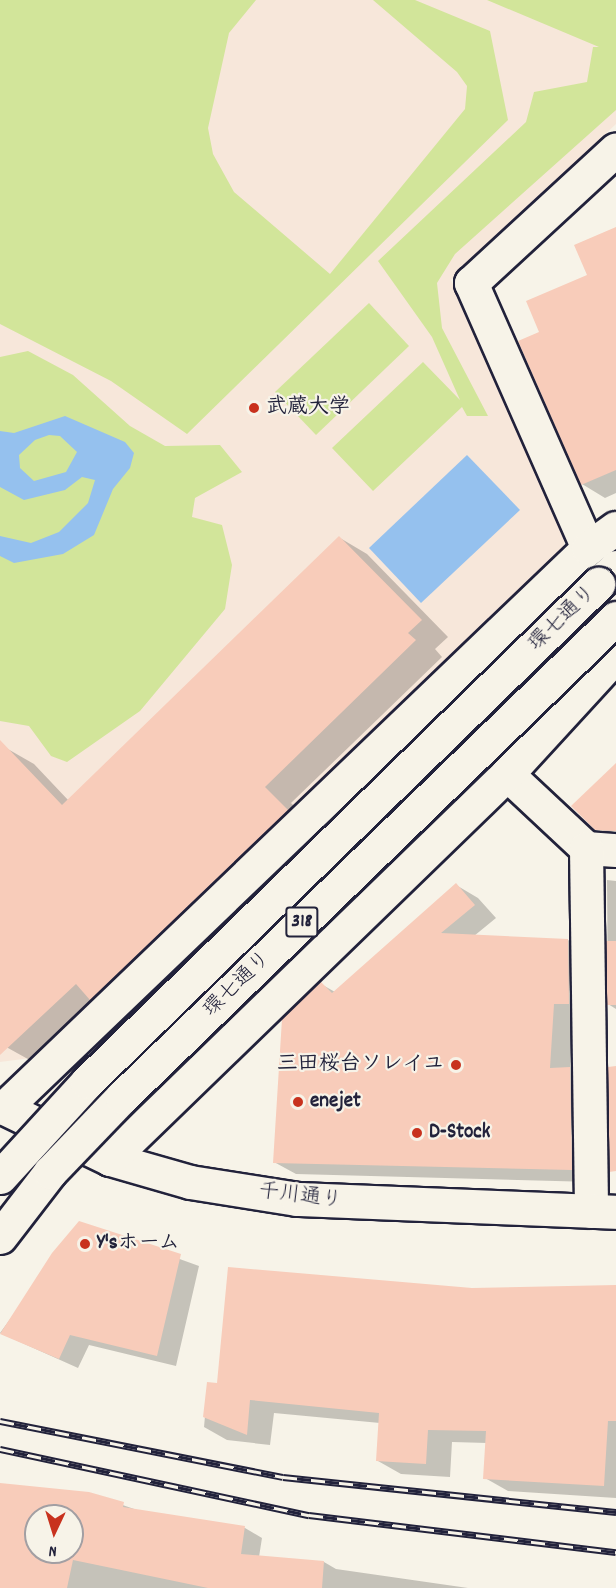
<!DOCTYPE html>
<meta charset="utf-8">
<style>
body{margin:0}
#map{position:relative;width:616px;height:1588px;overflow:hidden;background:#f7f3e8;font-family:Dekko,"Klee One",sans-serif}
div>[style]{position:absolute}
.built>*{inset:0;background:#f7e7da}
.green>*{inset:0;background:#d2e59a}
.water>*{inset:0;background:#95c1ee}
.shadow>*{inset:0;background:#0003}
.building>*{inset:0;background:#f8ccba}
.roads{filter:drop-shadow(2px 0 #22223b) drop-shadow(-2px 0 #22223b) drop-shadow(0 2px #22223b) drop-shadow(0 -2px #22223b)}
.minor>*{height:33px;margin:-16.5px;padding:0 16.5px;transform-origin:16.5px;border-radius:16.5px;background:#f7f3e8}
.major>*{height:33px;margin:-16.5px;padding:0 16.5px;transform-origin:16.5px;border-radius:16.5px;background:#f7f3e8}
.rail>*{height:7px;margin-top:-3.5px;transform-origin:0;background:repeating-linear-gradient(90deg,#f7f3e8 0 14px,#22223b 0 28px);box-sizing:border-box;border-block:2px solid #22223b}
.bridges{filter:drop-shadow(2px 0 #22223b) drop-shadow(-2px 0 #22223b) drop-shadow(0 2px #22223b) drop-shadow(0 -2px #22223b)}
.major-bridge>*{height:33px;margin:-16.5px;padding:0 16.5px;transform-origin:16.5px;border-radius:16.5px;background:#f7f3e8}
.dots>*{width:16px;height:16px;translate:-50% -50%;box-sizing:border-box;border:3px solid #f7f3e8;border-radius:50%}
span{translate:-50% -50%;white-space:nowrap;text-align:center;line-height:1.15;-webkit-text-stroke:4.5px #f7f3e8;paint-order:stroke}
.shield-label span{padding:2px 4px;background:#f7f3e8;border:2px solid;border-radius:4px;-webkit-text-stroke-width:0}
.shield-label{font-size:20px;color:#22223b;font-weight:700}
.poi-label{font-size:21px;color:#22223b;font-weight:700}
.left{translate:0 -50%;text-align:left}
.right{translate:-100% -50%;text-align:right}
.street-label{font-size:21px;color:#22223b}
.north{position:absolute;left:24px;top:1504px;width:60px;height:60px;box-sizing:border-box;background:#f7f3e8;border:2px solid #a29fa3;border-radius:50%;rotate:184deg;font-size:16px;font-weight:700;line-height:24px;text-align:center;color:#22223b}
.north::after{content:'';display:block;margin:auto;width:21px;height:27px;background:#c8321e;clip-path:polygon(50% 0,100% 100%,50% 72%,0 100%)}
</style>
<div id="map">
<div class="built">
<div style="clip-path:polygon(0 0,616px 0,616px 124px,451px 280px,565px 536px,562px 563px,61px 1043px,31px 1058px,0 1062px)"></div>
</div>
<div class="green">
<div style="clip-path:polygon(0 0,256px 0,229px 33px,208px 128px,213px 154px,234px 192px,330px 274px,465px 109px,467px 86px,457px 72px,373px 0,415px 0,490px 31px,508px 120px,187px 434px,111px 381px,0 324px)"></div>
<div style="clip-path:polygon(487px 0,616px 0,616px 110px,455px 254px,437px 283px,442px 328px,488px 416px,467px 416px,462px 407px,373px 491px,332px 448px,423px 362px,460px 400px,432px 337px,378px 261px,526px 122px,534px 92px,587px 82px,593px 47px,599px 47px)"></div>
<div style="clip-path:polygon(369px 303px,409px 346px,316px 435px,275px 392px)"></div>
<div style="clip-path:polygon(28px 351px,73px 375px,130px 426px,165px 446px,220px 445px,242px 472px,195px 498px,192px 517px,222px 525px,232px 565px,225px 609px,140px 711px,67px 762px,51px 756px,29px 726px,0 721px,0 357px)"></div>
</div>
<div class="water">
<div style="clip-path:polygon(evenodd,65px 416px,125px 442px,134px 453px,130px 468px,113px 489px,94px 535px,63px 554px,14px 563px,0 556px,0 536px,31px 543px,59px 532px,88px 503px,95px 480px,82px 477px,65px 490px,24px 500px,0 487px,0 431px,14px 433px,65px 416px,49px 435px,60px 436px,77px 452px,66px 472px,34px 481px,20px 468px,19px 455px,35px 440px,49px 435px)"></div>
<div style="clip-path:polygon(467px 455px,520px 510px,421px 603px,369px 548px)"></div>
</div>
<div class="shadow">
<div style="clip-path:polygon(616px 229px,616px 493px,605px 498px,582px 484px,541px 333px,589px 276px)"></div>
<div style="clip-path:polygon(340px 538px,367px 554px,448px 637px,435px 649px,442px 657px,291px 803px,314px 826px,35px 1063px,8px 1048px,0 1040px,0 754px,6px 748px,34px 764px,69px 801px)"></div>
<div style="clip-path:polygon(616px 765px,616px 840px,596px 829px)"></div>
<div style="clip-path:polygon(607px 880px,616px 881px,616px 1009px,608px 1004px)"></div>
<div style="clip-path:polygon(456px 885px,478px 898px,496px 918px,474px 936px,568px 940px,590px 953px,575px 1016px,572px 1070px,592px 1081px,593px 1182px,296px 1174px,274px 1162px,321px 984px,335px 992px)"></div>
<div style="clip-path:polygon(80px 1223px,199px 1266px,176px 1366px,89px 1345px,78px 1368px,0 1333px)"></div>
<div style="clip-path:polygon(616px 1287px,616px 1498px,508px 1491px,485px 1478px,487px 1443px,452px 1442px,450px 1477px,401px 1474px,378px 1461px,380px 1423px,274px 1413px,270px 1445px,227px 1440px,204px 1427px,208px 1383px,218px 1384px,472px 1290px)"></div>
<div style="clip-path:polygon(evenodd,0 1485px,88px 1493px,137px 1510px,245px 1528px,262px 1538px,259px 1557px,324px 1562px,336px 1569px,468px 1588px,0 1588px,0 1485px,36px 1516px,72px 1516px,72px 1552px,36px 1552px,36px 1516px)"></div>
</div>
<div class="building">
<div style="clip-path:polygon(616px 227px,616px 470px,581px 485px,518px 341px,539px 332px,526px 301px,587px 275px,574px 245px)"></div>
<div style="clip-path:polygon(339px 536px,422px 620px,408px 633px,416px 640px,265px 787px,288px 810px,90px 1000px,76px 984px,0 1055px,0 740px,62px 805px)"></div>
<div style="clip-path:polygon(616px 763px,616px 831px,595px 830px,571px 806px)"></div>
<div style="clip-path:polygon(456px 883px,475px 905px,441px 933px,568px 939px,569px 1004px,554px 1004px,550px 1068px,570px 1067px,572px 1170px,273px 1163px,282px 1019px,321px 982px,332px 993px)"></div>
<div style="clip-path:polygon(606px 941px,616px 941px,616px 1005px,607px 1005px)"></div>
<div style="clip-path:polygon(616px 1066px,616px 1171px,609px 1172px,608px 1067px)"></div>
<div style="clip-path:polygon(79px 1221px,181px 1254px,157px 1356px,70px 1335px,59px 1359px,0 1334px,52px 1253px)"></div>
<div style="clip-path:polygon(228px 1267px,472px 1288px,616px 1285px,616px 1421px,608px 1421px,604px 1486px,483px 1479px,486px 1431px,428px 1430px,426px 1464px,376px 1461px,379px 1413px,250px 1400px,247px 1435px,203px 1417px,207px 1382px,217px 1383px)"></div>
<div style="clip-path:polygon(evenodd,0 1483px,89px 1492px,124px 1502px,123px 1507px,245px 1526px,241px 1554px,324px 1561px,322px 1588px,208px 1588px,73px 1560px,67px 1588px,0 1588px,0 1483px,36px 1516px,72px 1516px,72px 1552px,36px 1552px,36px 1516px)"></div>
</div>
<div class="roads">
<div class="minor">
<div style="left:588px;top:548px;width:290px;rotate:-113.8deg"></div>
<div style="left:471px;top:283px;width:197px;rotate:-42.7deg"></div>
<div style="left:507px;top:774px;width:108px;rotate:43.1deg"></div>
<div style="left:586px;top:848px;width:30px;rotate:4deg"></div>
<div style="left:586px;top:848px;width:363px;rotate:89.2deg"></div>
</div>
<div class="major">
<div style="left:598px;top:584px;width:25px;rotate:-43deg"></div>
<div style="left:0;top:1106px;width:122px;rotate:25.7deg"></div>
<div style="left:110px;top:1159px;width:83px;rotate:16deg"></div>
<div style="left:190px;top:1182px;width:108px;rotate:9deg"></div>
<div style="left:297px;top:1199px;width:319px;rotate:2.3deg"></div>
<div style="left:4px;top:1108px;width:809px;rotate:-43.8deg"></div>
<div style="left:588px;top:548px;width:34px;rotate:-36deg"></div>
<div style="left:110px;top:1159px;width:553px;rotate:-44.12deg"></div>
<div style="left:507px;top:774px;width:161px;rotate:-47.5deg"></div>
</div>
</div>
<div class="rail">
<div style="left:0;top:1421px;width:288px;rotate:11.2deg"></div>
<div style="left:283px;top:1477px;width:335px;rotate:6deg"></div>
<div style="left:0;top:1449px;width:316px;rotate:12.1deg"></div>
<div style="left:309px;top:1515px;width:309px;rotate:6.9deg"></div>
</div>
<div class="bridges">
<div class="major-bridge">
<div style="left:0;top:1177px;width:129px;rotate:-47.5deg"></div>
<div style="left:87px;top:1082px;width:714px;rotate:-44.26deg"></div>
<div style="left:0;top:1237px;width:82px;rotate:-52.4deg"></div>
<div style="left:50px;top:1172px;width:104px;rotate:-46.2deg"></div>
<div style="left:122px;top:1097px;width:688px;rotate:-44.12deg"></div>
</div>
</div>
<div class="dots">
<div style="left:254px;top:408px;background:#c8321e"></div>
<div style="left:456px;top:1065px;background:#c8321e"></div>
<div style="left:298px;top:1102px;background:#c8321e"></div>
<div style="left:417px;top:1133px;background:#c8321e"></div>
<div style="left:85px;top:1244px;background:#c8321e"></div>
</div>
<div class="shield-label">
<span style="left:302px;top:922px">318</span>
</div>
<div class="poi-label">
<span class="left" style="left:266px;top:408px">武蔵大学</span>
<span class="right" style="left:444px;top:1065px">三田桜台ソレイユ</span>
<span class="left" style="left:310px;top:1102px">enejet</span>
<span class="left" style="left:429px;top:1133px">D-Stock</span>
<span class="left" style="left:97px;top:1244px">Y'sホーム</span>
</div>
<div class="street-label">
<span style="left:563px;top:619px;rotate:-44deg">環七通り</span>
<span style="left:238px;top:985px;rotate:-44deg">環七通り</span>
<span style="left:300px;top:1197px;rotate:7deg">千川通り</span>
</div>
<div class="north">N</div>
</div>
